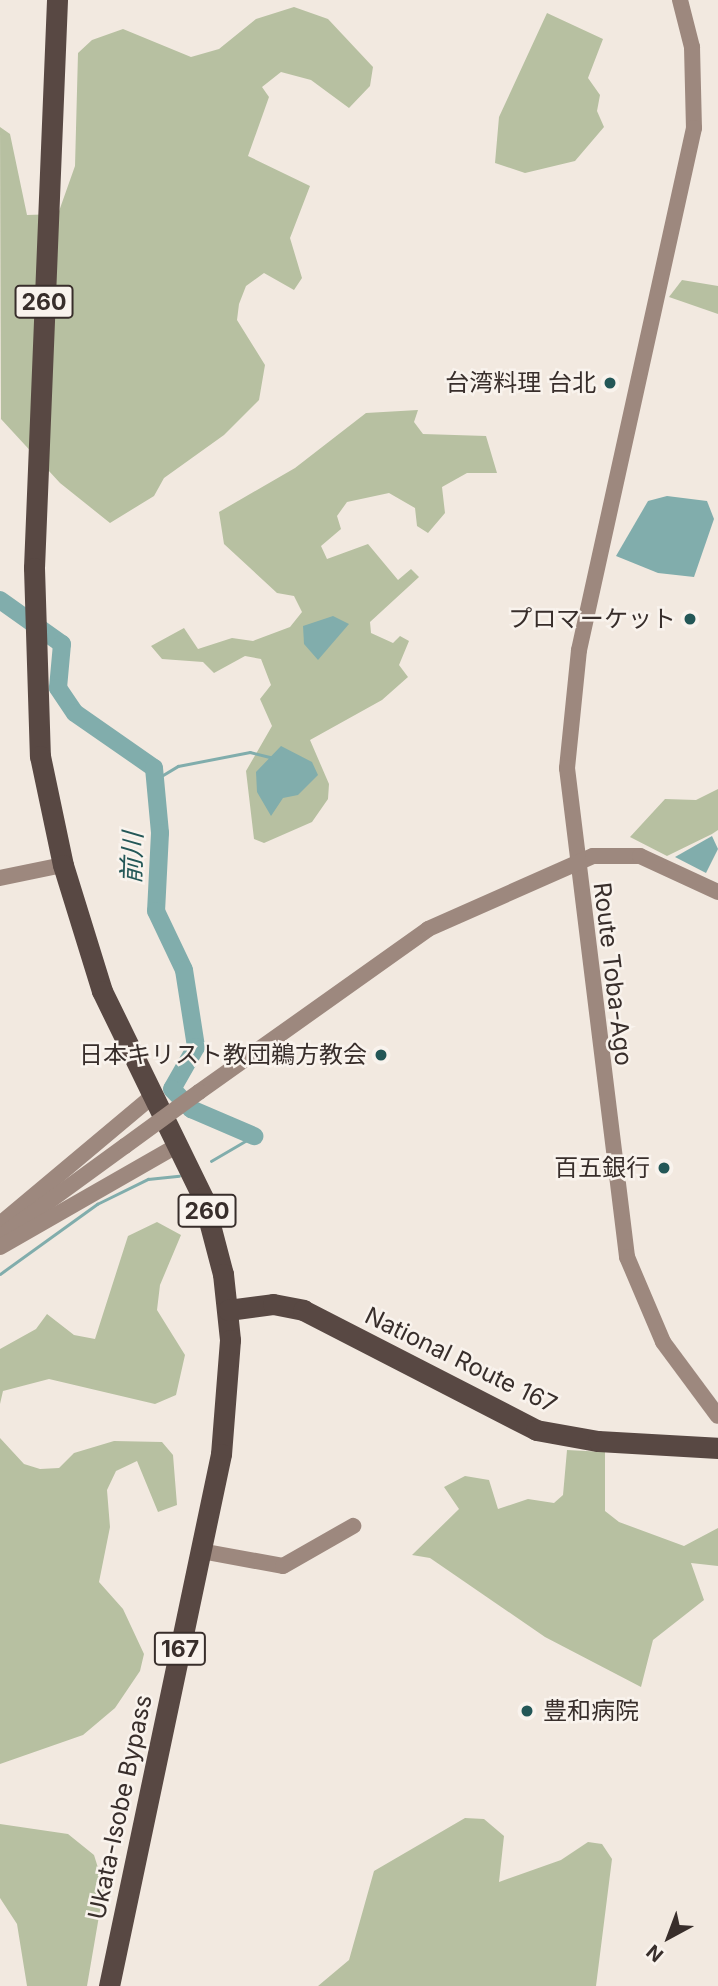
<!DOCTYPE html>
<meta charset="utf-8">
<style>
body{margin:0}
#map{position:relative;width:718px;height:1986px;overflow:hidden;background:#f2e9e0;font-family:Inter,"Noto Sans JP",sans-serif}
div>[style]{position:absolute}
.green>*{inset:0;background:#b7c0a1}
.water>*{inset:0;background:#81adac}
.stream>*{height:2.5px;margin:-1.25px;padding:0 1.25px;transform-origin:1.25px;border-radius:1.25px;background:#81adac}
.river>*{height:18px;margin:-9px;padding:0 9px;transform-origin:9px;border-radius:9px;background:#81adac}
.secondary>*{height:16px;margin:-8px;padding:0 8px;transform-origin:8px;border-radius:8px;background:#9d887e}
.highway>*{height:21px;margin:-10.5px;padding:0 10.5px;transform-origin:10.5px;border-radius:10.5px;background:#584843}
.secondary-bridge>*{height:16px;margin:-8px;padding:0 8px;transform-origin:8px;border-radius:8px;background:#9d887e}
.dots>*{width:19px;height:19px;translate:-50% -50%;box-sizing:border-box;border:4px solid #f9f3ed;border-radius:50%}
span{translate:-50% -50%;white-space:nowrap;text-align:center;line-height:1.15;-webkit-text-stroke:5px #f9f3ed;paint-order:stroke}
.shield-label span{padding:2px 5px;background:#f9f3ed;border:2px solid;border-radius:5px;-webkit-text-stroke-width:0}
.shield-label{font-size:23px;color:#382e2b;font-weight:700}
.poi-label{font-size:24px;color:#382e2b}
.right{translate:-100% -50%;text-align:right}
.left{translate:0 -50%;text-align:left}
.street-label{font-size:24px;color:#382e2b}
.water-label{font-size:26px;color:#235757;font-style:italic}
.north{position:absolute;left:634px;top:1902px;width:70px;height:70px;-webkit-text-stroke:5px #f9f3ed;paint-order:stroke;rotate:221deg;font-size:19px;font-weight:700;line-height:28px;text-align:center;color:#382e2b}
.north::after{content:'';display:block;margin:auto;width:24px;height:32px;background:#382e2b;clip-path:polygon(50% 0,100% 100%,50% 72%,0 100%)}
</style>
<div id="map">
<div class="green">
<div style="clip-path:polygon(294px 7px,328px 19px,373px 67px,370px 86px,349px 108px,311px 80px,281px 72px,262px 87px,269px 97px,248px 156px,310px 186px,290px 238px,302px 278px,294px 290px,264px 273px,246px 286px,239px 304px,237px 320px,265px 365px,259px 400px,224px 435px,164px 478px,154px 496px,110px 523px,60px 483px,1px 419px,0 127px,10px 134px,27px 215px,58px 214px,75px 166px,78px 53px,92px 40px,123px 29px,191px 57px,219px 49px,256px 19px)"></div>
<div style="clip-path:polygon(547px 13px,603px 39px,588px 78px,600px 95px,597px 111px,604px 127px,575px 161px,525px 173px,495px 163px,499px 117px)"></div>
<div style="clip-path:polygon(682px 280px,718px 286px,718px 314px,669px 297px)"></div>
<div style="clip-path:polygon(418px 410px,414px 422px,423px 434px,486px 436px,497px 473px,467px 473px,442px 487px,445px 513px,428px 533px,417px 526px,415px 508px,389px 493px,347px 502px,337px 516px,341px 529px,321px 546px,327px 559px,368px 544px,398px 580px,411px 569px,419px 577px,370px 622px,371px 633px,393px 643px,400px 636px,409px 641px,399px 665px,408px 677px,382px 700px,310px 740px,329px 784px,328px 799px,312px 822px,264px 843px,254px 839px,246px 771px,272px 726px,260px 699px,271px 685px,261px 659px,245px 656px,214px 673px,203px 662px,162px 659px,151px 646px,184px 628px,198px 649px,232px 638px,253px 641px,290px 627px,302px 612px,294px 596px,277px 593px,224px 544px,219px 512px,295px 468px,366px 413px)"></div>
<div style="clip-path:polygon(718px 789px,718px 830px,712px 834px,667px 856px,630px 837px,665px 799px,696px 800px)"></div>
<div style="clip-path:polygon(157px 1222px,181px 1235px,160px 1285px,157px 1310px,185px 1355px,176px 1395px,155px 1404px,49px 1379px,3px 1391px,0 1404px,0 1349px,36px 1329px,47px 1314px,74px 1335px,95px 1339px,128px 1236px)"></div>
<div style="clip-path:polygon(0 1438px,24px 1464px,40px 1469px,59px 1468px,74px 1453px,114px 1441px,162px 1442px,173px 1455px,177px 1505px,158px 1512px,137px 1461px,116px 1471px,107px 1490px,110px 1527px,99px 1582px,123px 1609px,144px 1654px,140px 1671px,115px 1708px,83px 1735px,0 1764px)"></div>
<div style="clip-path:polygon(567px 1450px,605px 1452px,605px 1511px,619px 1522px,684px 1546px,718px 1528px,718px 1566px,691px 1563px,704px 1600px,653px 1640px,641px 1687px,545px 1637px,430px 1558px,412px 1555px,459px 1509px,444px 1487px,465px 1476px,489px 1480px,498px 1509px,528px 1499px,554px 1503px,563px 1495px)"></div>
<div style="clip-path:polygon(465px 1818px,484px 1819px,504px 1836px,499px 1882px,561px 1860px,588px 1842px,602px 1844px,612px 1859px,596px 1986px,318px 1986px,349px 1960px,374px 1871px)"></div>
<div style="clip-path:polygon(0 1824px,68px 1834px,94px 1855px,104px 1887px,87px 1986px,27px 1986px,17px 1924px,0 1898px)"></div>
</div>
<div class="water">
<div style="clip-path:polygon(667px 496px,707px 501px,714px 519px,694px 577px,658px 573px,616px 556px,648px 501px)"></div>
<div style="clip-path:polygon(333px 616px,349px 624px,318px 660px,304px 644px,303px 626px)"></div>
<div style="clip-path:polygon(281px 746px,312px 762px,318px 775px,298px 795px,283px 798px,271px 816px,257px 792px,256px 772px)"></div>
<div style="clip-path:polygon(712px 836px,718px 849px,706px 873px,675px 857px)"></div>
</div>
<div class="stream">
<div style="left:158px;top:778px;width:23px;rotate:-31deg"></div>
<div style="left:178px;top:766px;width:73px;rotate:-11deg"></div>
<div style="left:250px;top:752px;width:21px;rotate:14deg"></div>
<div style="left:211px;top:1161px;width:50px;rotate:-30.2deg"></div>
<div style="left:0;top:1274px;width:120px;rotate:-35.8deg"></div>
<div style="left:97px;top:1204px;width:57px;rotate:-26.1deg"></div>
<div style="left:148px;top:1179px;width:31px;rotate:-6deg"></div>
</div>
<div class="river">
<div style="left:0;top:600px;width:76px;rotate:35.4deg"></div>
<div style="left:62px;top:644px;width:44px;rotate:95.2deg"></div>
<div style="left:58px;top:688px;width:30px;rotate:56deg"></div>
<div style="left:75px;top:713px;width:96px;rotate:34.8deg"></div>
<div style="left:154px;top:768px;width:65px;rotate:84.7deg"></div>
<div style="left:160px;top:833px;width:78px;rotate:92.9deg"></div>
<div style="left:156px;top:911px;width:65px;rotate:64.6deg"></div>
<div style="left:184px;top:970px;width:78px;rotate:81.1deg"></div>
<div style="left:196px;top:1047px;width:48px;rotate:119.7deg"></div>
<div style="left:172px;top:1089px;width:28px;rotate:46deg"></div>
<div style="left:191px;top:1109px;width:69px;rotate:23.2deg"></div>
</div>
<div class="secondary">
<div style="left:680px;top:0;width:49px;rotate:75.7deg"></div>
<div style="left:692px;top:47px;width:81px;rotate:88.6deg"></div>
<div style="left:694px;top:128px;width:535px;rotate:102.42deg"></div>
<div style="left:579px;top:650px;width:119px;rotate:95.8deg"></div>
<div style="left:567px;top:768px;width:493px;rotate:83deg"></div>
<div style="left:627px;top:1257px;width:92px;rotate:67deg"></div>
<div style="left:663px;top:1342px;width:92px;rotate:53.4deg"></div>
<div style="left:0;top:878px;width:64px;rotate:-11.7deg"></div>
<div style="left:199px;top:1092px;width:281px;rotate:-35.4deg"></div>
<div style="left:428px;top:929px;width:180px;rotate:-23.9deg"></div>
<div style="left:593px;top:856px;width:47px"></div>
<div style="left:640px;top:856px;width:86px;rotate:24.8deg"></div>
<div style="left:0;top:1224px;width:196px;rotate:-40deg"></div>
<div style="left:0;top:1237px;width:155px;rotate:-36.1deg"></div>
<div style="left:0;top:1247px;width:203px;rotate:-29.8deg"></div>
<div style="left:201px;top:1551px;width:83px;rotate:10.4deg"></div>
<div style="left:283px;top:1566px;width:81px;rotate:-29.7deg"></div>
</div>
<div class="highway">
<div style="left:57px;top:0;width:568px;rotate:92.32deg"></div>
<div style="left:34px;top:568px;width:188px;rotate:88.2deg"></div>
<div style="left:40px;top:756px;width:111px;rotate:78.1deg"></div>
<div style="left:63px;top:865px;width:132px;rotate:72.8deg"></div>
<div style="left:102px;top:991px;width:230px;rotate:64deg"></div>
<div style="left:203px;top:1198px;width:79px;rotate:75.3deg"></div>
<div style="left:223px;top:1274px;width:66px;rotate:83.9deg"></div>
<div style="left:230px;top:1340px;width:114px;rotate:94.5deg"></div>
<div style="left:221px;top:1454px;width:544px;rotate:101.89deg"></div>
<div style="left:228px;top:1310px;width:45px;rotate:-7.6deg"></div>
<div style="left:273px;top:1304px;width:31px;rotate:11deg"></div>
<div style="left:303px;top:1310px;width:262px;rotate:27.2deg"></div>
<div style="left:536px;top:1430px;width:63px;rotate:10.1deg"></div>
<div style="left:598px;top:1441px;width:120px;rotate:3.3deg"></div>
</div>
<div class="secondary-bridge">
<div style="left:125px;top:1146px;width:92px;rotate:-36.1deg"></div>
</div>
<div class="dots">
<div style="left:610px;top:383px;background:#235757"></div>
<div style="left:690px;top:619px;background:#235757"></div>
<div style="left:381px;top:1055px;background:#235757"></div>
<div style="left:664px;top:1168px;background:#235757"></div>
<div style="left:527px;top:1711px;background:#235757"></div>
</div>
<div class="shield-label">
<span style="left:44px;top:302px">260</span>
<span style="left:207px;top:1211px">260</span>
<span style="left:180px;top:1649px">167</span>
</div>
<div class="poi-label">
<span class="right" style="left:596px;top:383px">台湾料理 台北</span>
<span class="right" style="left:676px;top:619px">プロマーケット</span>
<span class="right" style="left:367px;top:1055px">日本キリスト教団鵜方教会</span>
<span class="right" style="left:650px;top:1168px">百五銀行</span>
<span class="left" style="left:543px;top:1711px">豊和病院</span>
</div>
<div class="street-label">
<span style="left:613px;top:974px;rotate:83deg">Route Toba-Ago</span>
<span style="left:461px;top:1360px;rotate:26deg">National Route 167</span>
<span style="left:120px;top:1807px;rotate:-78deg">Ukata-Isobe Bypass</span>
</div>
<div class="water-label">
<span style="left:132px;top:858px;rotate:-88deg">前川</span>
</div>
<div class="north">N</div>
</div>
